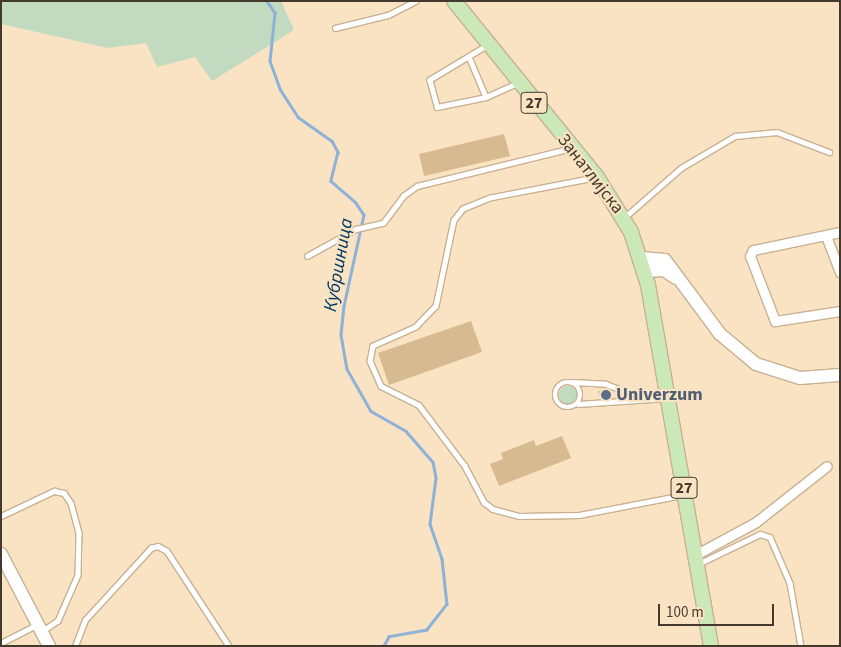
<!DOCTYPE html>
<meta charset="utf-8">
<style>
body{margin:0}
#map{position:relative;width:841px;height:647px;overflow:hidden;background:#f9e3c3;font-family:"Source Sans 3",sans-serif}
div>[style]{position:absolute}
.green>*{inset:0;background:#c1dac0}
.round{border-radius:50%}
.stream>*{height:2.5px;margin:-1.25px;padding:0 1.25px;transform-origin:1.25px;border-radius:1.25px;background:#8eb2d7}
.building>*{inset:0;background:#d8ba90}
.roads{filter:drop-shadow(1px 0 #c7b192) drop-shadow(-1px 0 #c7b192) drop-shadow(0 1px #c7b192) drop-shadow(0 -1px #c7b192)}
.lane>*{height:4.5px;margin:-2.25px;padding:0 2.25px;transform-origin:2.25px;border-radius:2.25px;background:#fff}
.lane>.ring{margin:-2.25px;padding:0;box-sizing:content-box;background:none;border:4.5px solid #fff;border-radius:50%}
.street>*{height:9px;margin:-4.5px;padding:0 4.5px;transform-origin:4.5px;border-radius:4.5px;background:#fff}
.secondary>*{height:12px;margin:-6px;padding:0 6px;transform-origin:6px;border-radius:6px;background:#fff}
.primary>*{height:14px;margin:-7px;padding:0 7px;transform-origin:7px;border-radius:7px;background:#cbe9b8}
.dots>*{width:14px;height:14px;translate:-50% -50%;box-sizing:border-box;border:2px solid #f9e3c3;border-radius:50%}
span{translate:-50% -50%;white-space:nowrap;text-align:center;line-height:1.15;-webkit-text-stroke:4px #f9e3c3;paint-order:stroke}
.shield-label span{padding:1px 4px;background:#f9e3c3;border:1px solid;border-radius:4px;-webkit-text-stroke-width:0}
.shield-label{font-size:16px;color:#433a2d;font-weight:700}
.street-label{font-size:18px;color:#433a2d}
.service-label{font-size:18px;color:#4e5e75;font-weight:700}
.left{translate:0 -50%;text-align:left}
.water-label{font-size:19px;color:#003866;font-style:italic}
.frame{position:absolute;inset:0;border:2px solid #433a2d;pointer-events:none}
.scale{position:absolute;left:658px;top:604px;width:116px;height:22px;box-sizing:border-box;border:2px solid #433a2d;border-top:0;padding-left:6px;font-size:15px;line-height:18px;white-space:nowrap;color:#433a2d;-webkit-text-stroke:4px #f9e3c3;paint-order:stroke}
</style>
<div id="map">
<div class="green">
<div style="clip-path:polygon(1px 1px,281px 1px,294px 30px,212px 81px,195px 57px,157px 67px,146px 43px,108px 48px,1px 24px)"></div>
<div class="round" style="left:559px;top:386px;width:18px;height:18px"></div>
</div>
<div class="stream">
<div style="left:267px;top:1px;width:14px;rotate:56deg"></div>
<div style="left:275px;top:13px;width:48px;rotate:95.9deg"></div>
<div style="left:270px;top:61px;width:30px;rotate:70deg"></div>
<div style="left:280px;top:89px;width:33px;rotate:57deg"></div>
<div style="left:298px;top:117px;width:42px;rotate:35.2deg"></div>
<div style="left:332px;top:141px;width:13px;rotate:61deg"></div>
<div style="left:338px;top:152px;width:30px;rotate:104deg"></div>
<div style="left:331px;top:181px;width:33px;rotate:41deg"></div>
<div style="left:356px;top:203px;width:14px;rotate:56deg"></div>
<div style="left:364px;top:215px;width:93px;rotate:102.4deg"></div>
<div style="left:344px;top:306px;width:29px;rotate:96deg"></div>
<div style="left:341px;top:335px;width:35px;rotate:80deg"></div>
<div style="left:347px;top:369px;width:48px;rotate:60.3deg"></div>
<div style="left:371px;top:411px;width:40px;rotate:29.7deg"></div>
<div style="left:406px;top:431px;width:41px;rotate:48.9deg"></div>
<div style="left:433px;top:462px;width:16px;rotate:79deg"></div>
<div style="left:436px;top:478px;width:46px;rotate:97.4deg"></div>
<div style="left:430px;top:524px;width:37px;rotate:71deg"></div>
<div style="left:442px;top:559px;width:45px;rotate:83.7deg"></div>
<div style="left:447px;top:604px;width:33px;rotate:128deg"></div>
<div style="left:427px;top:630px;width:39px;rotate:170deg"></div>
<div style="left:389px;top:637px;width:10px;rotate:119deg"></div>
</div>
<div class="building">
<div style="clip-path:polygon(504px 134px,510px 156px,424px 176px,419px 154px)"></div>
<div style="clip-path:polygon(471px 321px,482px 352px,389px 385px,378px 353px)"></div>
<div style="clip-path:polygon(606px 389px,608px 398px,600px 398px,598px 391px)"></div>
<div style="clip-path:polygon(562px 436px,571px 458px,499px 486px,490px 464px,503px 459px,501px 453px,534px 440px,536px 446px)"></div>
</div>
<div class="roads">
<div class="lane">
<div style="left:335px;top:28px;width:55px;rotate:-13.8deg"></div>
<div style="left:388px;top:15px;width:31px;rotate:-27deg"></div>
<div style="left:488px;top:45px;width:68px;rotate:148.9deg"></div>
<div style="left:430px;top:80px;width:28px;rotate:75deg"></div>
<div style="left:437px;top:107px;width:50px;rotate:-11.5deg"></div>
<div style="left:486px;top:97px;width:35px;rotate:-24deg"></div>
<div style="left:470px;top:59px;width:41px;rotate:67.2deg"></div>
<div style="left:594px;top:178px;width:106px;rotate:169.1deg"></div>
<div style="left:490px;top:198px;width:29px;rotate:158deg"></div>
<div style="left:463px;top:209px;width:14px;rotate:129deg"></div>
<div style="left:454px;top:220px;width:88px;rotate:101.8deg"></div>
<div style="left:436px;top:306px;width:29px;rotate:134deg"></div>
<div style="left:416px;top:327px;width:47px;rotate:156.2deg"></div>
<div style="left:373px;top:346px;width:15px;rotate:101deg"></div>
<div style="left:370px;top:361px;width:27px;rotate:66deg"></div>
<div style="left:381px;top:386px;width:42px;rotate:26.6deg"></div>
<div style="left:419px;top:405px;width:76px;rotate:53deg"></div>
<div style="left:465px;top:466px;width:41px;rotate:62.2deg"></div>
<div style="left:484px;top:502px;width:11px;rotate:38deg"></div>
<div style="left:493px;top:509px;width:27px;rotate:15deg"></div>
<div style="left:519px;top:516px;width:60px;rotate:-1deg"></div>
<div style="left:579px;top:515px;width:106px;rotate:-10.9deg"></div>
<div style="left:625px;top:217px;width:74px;rotate:-41.2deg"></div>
<div style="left:681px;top:168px;width:63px;rotate:-30.7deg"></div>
<div style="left:735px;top:136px;width:42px;rotate:-5.4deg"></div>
<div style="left:777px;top:132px;width:56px;rotate:21deg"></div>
<div style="left:307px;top:256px;width:56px;rotate:-28.9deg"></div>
<div style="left:356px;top:229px;width:28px;rotate:-13deg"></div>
<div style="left:383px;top:223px;width:34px;rotate:-53deg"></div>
<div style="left:403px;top:196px;width:17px;rotate:-36deg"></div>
<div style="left:417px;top:186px;width:160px;rotate:-13.8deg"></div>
<div class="ring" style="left:555px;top:382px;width:21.5px;height:21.5px"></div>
<div style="left:572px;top:382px;width:34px;rotate:3deg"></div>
<div style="left:606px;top:384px;width:43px;rotate:20.6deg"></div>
<div style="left:578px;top:404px;width:89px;rotate:-3.9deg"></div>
<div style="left:1px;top:516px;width:59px;rotate:-25.3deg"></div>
<div style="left:54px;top:491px;width:10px;rotate:11deg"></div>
<div style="left:64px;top:493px;width:12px;rotate:55deg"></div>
<div style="left:71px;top:503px;width:31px;rotate:75deg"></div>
<div style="left:79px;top:533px;width:42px;rotate:91.4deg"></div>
<div style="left:78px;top:575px;width:50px;rotate:113.5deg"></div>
<div style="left:58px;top:621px;width:18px;rotate:146deg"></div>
<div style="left:698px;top:564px;width:69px;rotate:-25.8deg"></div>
<div style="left:760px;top:534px;width:10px;rotate:17deg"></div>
<div style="left:770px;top:537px;width:50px;rotate:66.5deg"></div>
<div style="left:790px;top:583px;width:64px;rotate:80.1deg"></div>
<div style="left:1px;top:643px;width:39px;rotate:-27deg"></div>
<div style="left:75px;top:646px;width:28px;rotate:-69deg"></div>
<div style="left:85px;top:620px;width:98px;rotate:-47.5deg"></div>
<div style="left:151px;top:548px;width:7px;rotate:-16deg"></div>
<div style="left:158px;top:546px;width:10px;rotate:29deg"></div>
<div style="left:167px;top:551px;width:113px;rotate:56.9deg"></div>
</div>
<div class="street">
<div style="left:840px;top:232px;width:89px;rotate:168.3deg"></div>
<div style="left:753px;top:250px;width:7px;rotate:117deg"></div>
<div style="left:750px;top:256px;width:70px;rotate:69deg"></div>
<div style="left:775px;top:321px;width:66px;rotate:-8.7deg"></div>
<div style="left:826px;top:236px;width:39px;rotate:69deg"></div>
<div style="left:695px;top:555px;width:69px;rotate:-28.4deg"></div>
<div style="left:756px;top:522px;width:90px;rotate:-38.3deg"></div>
</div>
<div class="secondary">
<div style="left:641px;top:258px;width:24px;rotate:5deg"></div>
<div style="left:665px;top:260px;width:92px;rotate:53.4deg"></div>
<div style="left:720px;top:334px;width:47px;rotate:39.8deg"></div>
<div style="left:756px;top:364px;width:46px;rotate:17.7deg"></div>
<div style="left:800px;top:378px;width:40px;rotate:-4.3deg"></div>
<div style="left:645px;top:271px;width:19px;rotate:-3deg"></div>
<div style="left:664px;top:270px;width:14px;rotate:34deg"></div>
<div style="left:1px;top:554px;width:104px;rotate:62.4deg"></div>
</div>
<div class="primary">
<div style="left:454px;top:1px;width:227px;rotate:50.9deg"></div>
<div style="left:597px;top:177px;width:65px;rotate:58.3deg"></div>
<div style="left:631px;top:232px;width:56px;rotate:72.2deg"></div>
<div style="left:648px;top:285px;width:366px;rotate:80.1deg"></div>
</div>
</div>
<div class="dots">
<div style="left:606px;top:395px;background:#5c6f8a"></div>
</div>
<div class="shield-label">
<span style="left:534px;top:103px">27</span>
<span style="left:684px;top:488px">27</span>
</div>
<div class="street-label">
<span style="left:590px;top:174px;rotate:52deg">Занатлијска</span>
</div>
<div class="service-label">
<span class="left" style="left:616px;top:395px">Univerzum</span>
</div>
<div class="water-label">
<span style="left:339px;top:265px;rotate:-80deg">Кубршница</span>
</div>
<div class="frame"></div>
<div class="scale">100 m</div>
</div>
